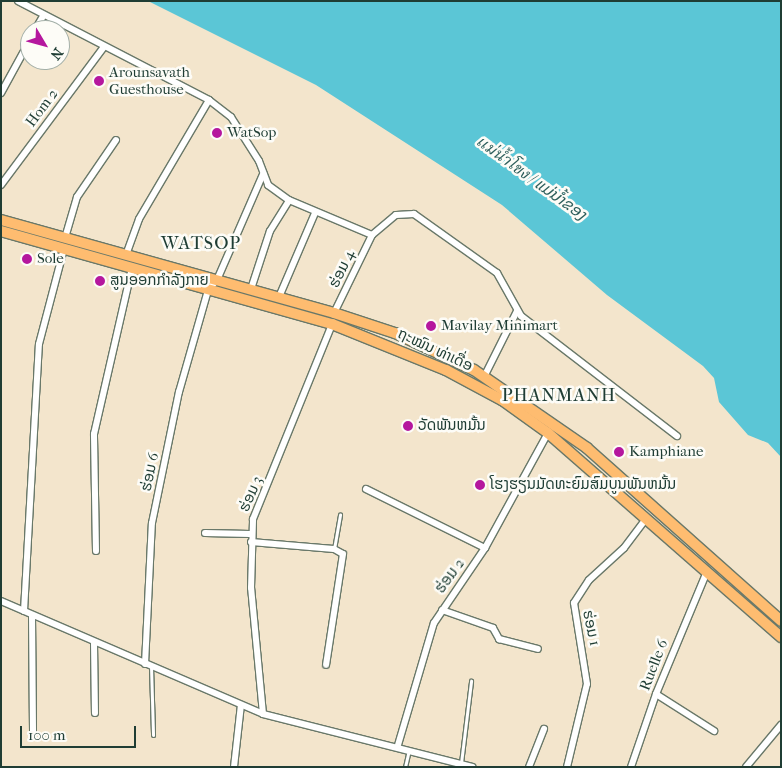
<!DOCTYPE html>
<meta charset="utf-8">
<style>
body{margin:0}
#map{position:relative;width:782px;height:768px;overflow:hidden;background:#f3e5cc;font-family:"IM FELL French Canon","Noto Sans Lao","Noto Serif Thai",serif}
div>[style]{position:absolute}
.water>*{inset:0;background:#5bc6d6}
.roads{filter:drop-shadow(1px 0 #697869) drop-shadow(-1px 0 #697869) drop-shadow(0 1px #697869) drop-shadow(0 -1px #697869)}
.service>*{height:3px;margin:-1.5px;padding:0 1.5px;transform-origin:1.5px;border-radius:1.5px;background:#fff}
.minor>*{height:6px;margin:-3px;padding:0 3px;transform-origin:3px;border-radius:3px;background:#fff}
.primary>*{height:10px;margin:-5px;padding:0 5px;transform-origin:5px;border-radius:5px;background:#febc70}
.dots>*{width:14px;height:14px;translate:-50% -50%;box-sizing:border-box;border:2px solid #fdfcf7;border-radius:50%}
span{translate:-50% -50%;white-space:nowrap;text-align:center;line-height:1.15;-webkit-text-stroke:5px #fdfcf7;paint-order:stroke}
.poi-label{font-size:15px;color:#1f3d34}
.left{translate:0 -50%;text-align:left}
.street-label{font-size:15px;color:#1f3d34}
.water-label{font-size:16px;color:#2e5f5c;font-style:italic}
.quarter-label{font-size:18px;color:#1f3d34;letter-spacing:1px}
.frame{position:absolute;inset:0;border:2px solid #1f3d34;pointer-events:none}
.north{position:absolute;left:20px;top:20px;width:50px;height:50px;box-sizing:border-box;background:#fdfcf7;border:1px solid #a4b0a9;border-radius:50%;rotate:127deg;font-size:14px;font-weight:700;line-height:20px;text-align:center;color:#1f3d34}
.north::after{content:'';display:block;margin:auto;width:18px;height:22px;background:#b5179e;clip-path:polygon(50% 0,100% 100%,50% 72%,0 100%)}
.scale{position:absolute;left:20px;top:726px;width:116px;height:22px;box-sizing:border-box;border:2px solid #1f3d34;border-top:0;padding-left:6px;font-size:15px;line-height:18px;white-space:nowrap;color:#1f3d34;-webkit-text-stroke:4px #fdfcf7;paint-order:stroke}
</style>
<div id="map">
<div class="water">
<div style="clip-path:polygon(148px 1px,781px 1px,781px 457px,768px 443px,748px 435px,719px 402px,714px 378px,703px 366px,607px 295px,502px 205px,316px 85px)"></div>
</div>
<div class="roads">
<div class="service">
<div style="left:334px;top:549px;width:35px;rotate:-80deg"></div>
<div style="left:151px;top:666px;width:69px;rotate:88.3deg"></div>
<div style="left:461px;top:763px;width:83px;rotate:-83deg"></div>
<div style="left:405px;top:767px;width:17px;rotate:-77deg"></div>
</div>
<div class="minor">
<div style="left:18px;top:1px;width:215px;rotate:27.4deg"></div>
<div style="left:209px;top:100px;width:28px;rotate:38deg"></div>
<div style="left:231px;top:117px;width:52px;rotate:57.5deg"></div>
<div style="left:259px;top:161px;width:26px;rotate:69deg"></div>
<div style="left:268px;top:185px;width:26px;rotate:36deg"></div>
<div style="left:289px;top:200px;width:90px;rotate:22.9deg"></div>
<div style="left:372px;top:235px;width:31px;rotate:-40deg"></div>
<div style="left:396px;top:215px;width:18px;rotate:-3deg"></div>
<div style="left:414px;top:214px;width:102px;rotate:35.4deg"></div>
<div style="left:497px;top:273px;width:49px;rotate:60.8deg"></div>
<div style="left:521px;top:316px;width:197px;rotate:37.6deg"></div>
<div style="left:35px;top:30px;width:16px;rotate:-60deg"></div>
<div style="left:1px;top:93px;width:60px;rotate:-61.3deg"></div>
<div style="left:1px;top:185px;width:172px;rotate:-53.3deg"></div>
<div style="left:65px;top:238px;width:43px;rotate:-73.7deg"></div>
<div style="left:77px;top:197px;width:69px;rotate:-55.6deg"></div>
<div style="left:126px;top:255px;width:38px;rotate:-70deg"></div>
<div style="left:139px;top:219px;width:138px;rotate:-59.5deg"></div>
<div style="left:251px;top:289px;width:61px;rotate:-71.9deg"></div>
<div style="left:270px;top:231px;width:36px;rotate:-58deg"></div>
<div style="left:279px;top:297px;width:91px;rotate:-66.8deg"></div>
<div style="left:334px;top:313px;width:87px;rotate:-64deg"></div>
<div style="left:485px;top:375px;width:72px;rotate:-63.4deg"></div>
<div style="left:366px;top:489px;width:133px;rotate:26.4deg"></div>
<div style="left:205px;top:533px;width:45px;rotate:1.3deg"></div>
<div style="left:251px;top:542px;width:83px;rotate:4.8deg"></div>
<div style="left:334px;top:549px;width:10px;rotate:29deg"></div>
<div style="left:343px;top:554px;width:112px;rotate:98.7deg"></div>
<div style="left:96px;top:551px;width:117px;rotate:-91deg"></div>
<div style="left:94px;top:434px;width:170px;rotate:-77.1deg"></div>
<div style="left:1px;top:601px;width:285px;rotate:23.3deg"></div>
<div style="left:263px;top:714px;width:216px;rotate:14.2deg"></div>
<div style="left:442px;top:610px;width:54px;rotate:19.4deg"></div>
<div style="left:493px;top:628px;width:13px;rotate:61deg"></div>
<div style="left:499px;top:639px;width:40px;rotate:14.4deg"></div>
<div style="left:24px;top:611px;width:267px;rotate:-86.8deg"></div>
<div style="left:39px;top:344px;width:98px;rotate:-75.3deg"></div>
<div style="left:32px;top:615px;width:118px;rotate:89.5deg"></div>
<div style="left:94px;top:643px;width:70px;rotate:89.2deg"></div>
<div style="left:145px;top:664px;width:141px;rotate:-87.2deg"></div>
<div style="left:152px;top:523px;width:134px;rotate:-78.4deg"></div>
<div style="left:179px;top:392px;width:106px;rotate:-74.1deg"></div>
<div style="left:208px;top:290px;width:13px;rotate:-48deg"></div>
<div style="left:217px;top:280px;width:116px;rotate:-66.5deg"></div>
<div style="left:656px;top:694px;width:69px;rotate:32.5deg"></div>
<div style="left:263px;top:714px;width:127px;rotate:-95.4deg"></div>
<div style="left:251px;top:588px;width:69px;rotate:-88.3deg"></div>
<div style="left:253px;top:519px;width:210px;rotate:-67.9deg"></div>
<div style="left:398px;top:745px;width:127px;rotate:-73.6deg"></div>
<div style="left:434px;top:623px;width:91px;rotate:-55.8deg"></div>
<div style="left:485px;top:548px;width:131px;rotate:-61.3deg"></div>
<div style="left:234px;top:767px;width:62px;rotate:-83.6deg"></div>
<div style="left:529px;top:767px;width:41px;rotate:-68.5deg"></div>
<div style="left:567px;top:767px;width:85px;rotate:-76.5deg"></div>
<div style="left:587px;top:684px;width:82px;rotate:-99.1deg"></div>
<div style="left:574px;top:603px;width:27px;rotate:-57deg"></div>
<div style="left:589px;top:580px;width:47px;rotate:-42.4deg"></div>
<div style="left:624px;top:548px;width:36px;rotate:-53deg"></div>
<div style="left:631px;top:767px;width:77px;rotate:-71.1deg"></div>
<div style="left:656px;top:694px;width:130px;rotate:-67.4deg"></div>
<div style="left:746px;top:767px;width:55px;rotate:-50.2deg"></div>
</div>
<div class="primary">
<div style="left:1px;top:220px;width:346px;rotate:15.6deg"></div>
<div style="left:334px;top:313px;width:64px;rotate:18.2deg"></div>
<div style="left:395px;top:333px;width:87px;rotate:25.1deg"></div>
<div style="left:474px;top:370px;width:137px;rotate:34.6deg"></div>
<div style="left:587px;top:448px;width:260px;rotate:41.7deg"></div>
<div style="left:1px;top:231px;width:344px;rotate:15.7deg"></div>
<div style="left:332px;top:324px;width:123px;rotate:22deg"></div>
<div style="left:446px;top:370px;width:64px;rotate:28.2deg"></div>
<div style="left:502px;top:400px;width:57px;rotate:35.7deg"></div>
<div style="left:548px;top:433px;width:310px;rotate:41.2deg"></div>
</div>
</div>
<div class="dots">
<div style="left:99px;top:81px;background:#b5179e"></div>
<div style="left:217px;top:133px;background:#b5179e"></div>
<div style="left:27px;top:259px;background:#b5179e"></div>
<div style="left:100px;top:281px;background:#b5179e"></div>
<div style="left:431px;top:326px;background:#b5179e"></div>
<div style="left:408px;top:426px;background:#b5179e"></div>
<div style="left:619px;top:452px;background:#b5179e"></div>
<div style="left:480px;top:485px;background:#b5179e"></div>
</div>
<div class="poi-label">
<span class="left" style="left:109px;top:81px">Arounsavath<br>Guesthouse</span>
<span class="left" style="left:227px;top:133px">WatSop</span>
<span class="left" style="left:37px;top:259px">Sole</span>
<span class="left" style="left:110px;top:281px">ສູນອອກກຳລັງກາຍ</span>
<span class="left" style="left:441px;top:326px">Mavilay Minimart</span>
<span class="left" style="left:418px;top:426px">ວັດພັນຫມັ້ນ</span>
<span class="left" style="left:629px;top:452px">Kamphiane</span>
<span class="left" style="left:490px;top:485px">ໂຮງຮຽນມັດທະຍົມສົມບູນພັນຫມັ້ນ</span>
</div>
<div class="street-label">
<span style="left:42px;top:108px;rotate:-53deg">Hom 2</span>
<span style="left:342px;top:269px;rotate:-64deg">ຮ່ອມ 4</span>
<span style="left:435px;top:350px;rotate:25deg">ຖະໝົນ ທ່າເດື່ອ</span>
<span style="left:150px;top:472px;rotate:-78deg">ຮ່ອມ 6</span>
<span style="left:251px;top:494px;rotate:-66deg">ຮ່ອມ 3</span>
<span style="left:450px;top:576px;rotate:-54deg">ຮ່ອມ 2</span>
<span style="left:591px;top:628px;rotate:78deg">ຮ່ອມ 1</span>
<span style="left:654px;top:665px;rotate:-69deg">Ruelle 6</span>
</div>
<div class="water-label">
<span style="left:531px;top:178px;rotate:36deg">แม่น้ำโขง / ແມ່ນ້ຳຂອງ</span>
</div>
<div class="quarter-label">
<span style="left:201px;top:244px">WATSOP</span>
<span style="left:559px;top:396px">PHANMANH</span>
</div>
<div class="frame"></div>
<div class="north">N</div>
<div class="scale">100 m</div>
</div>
